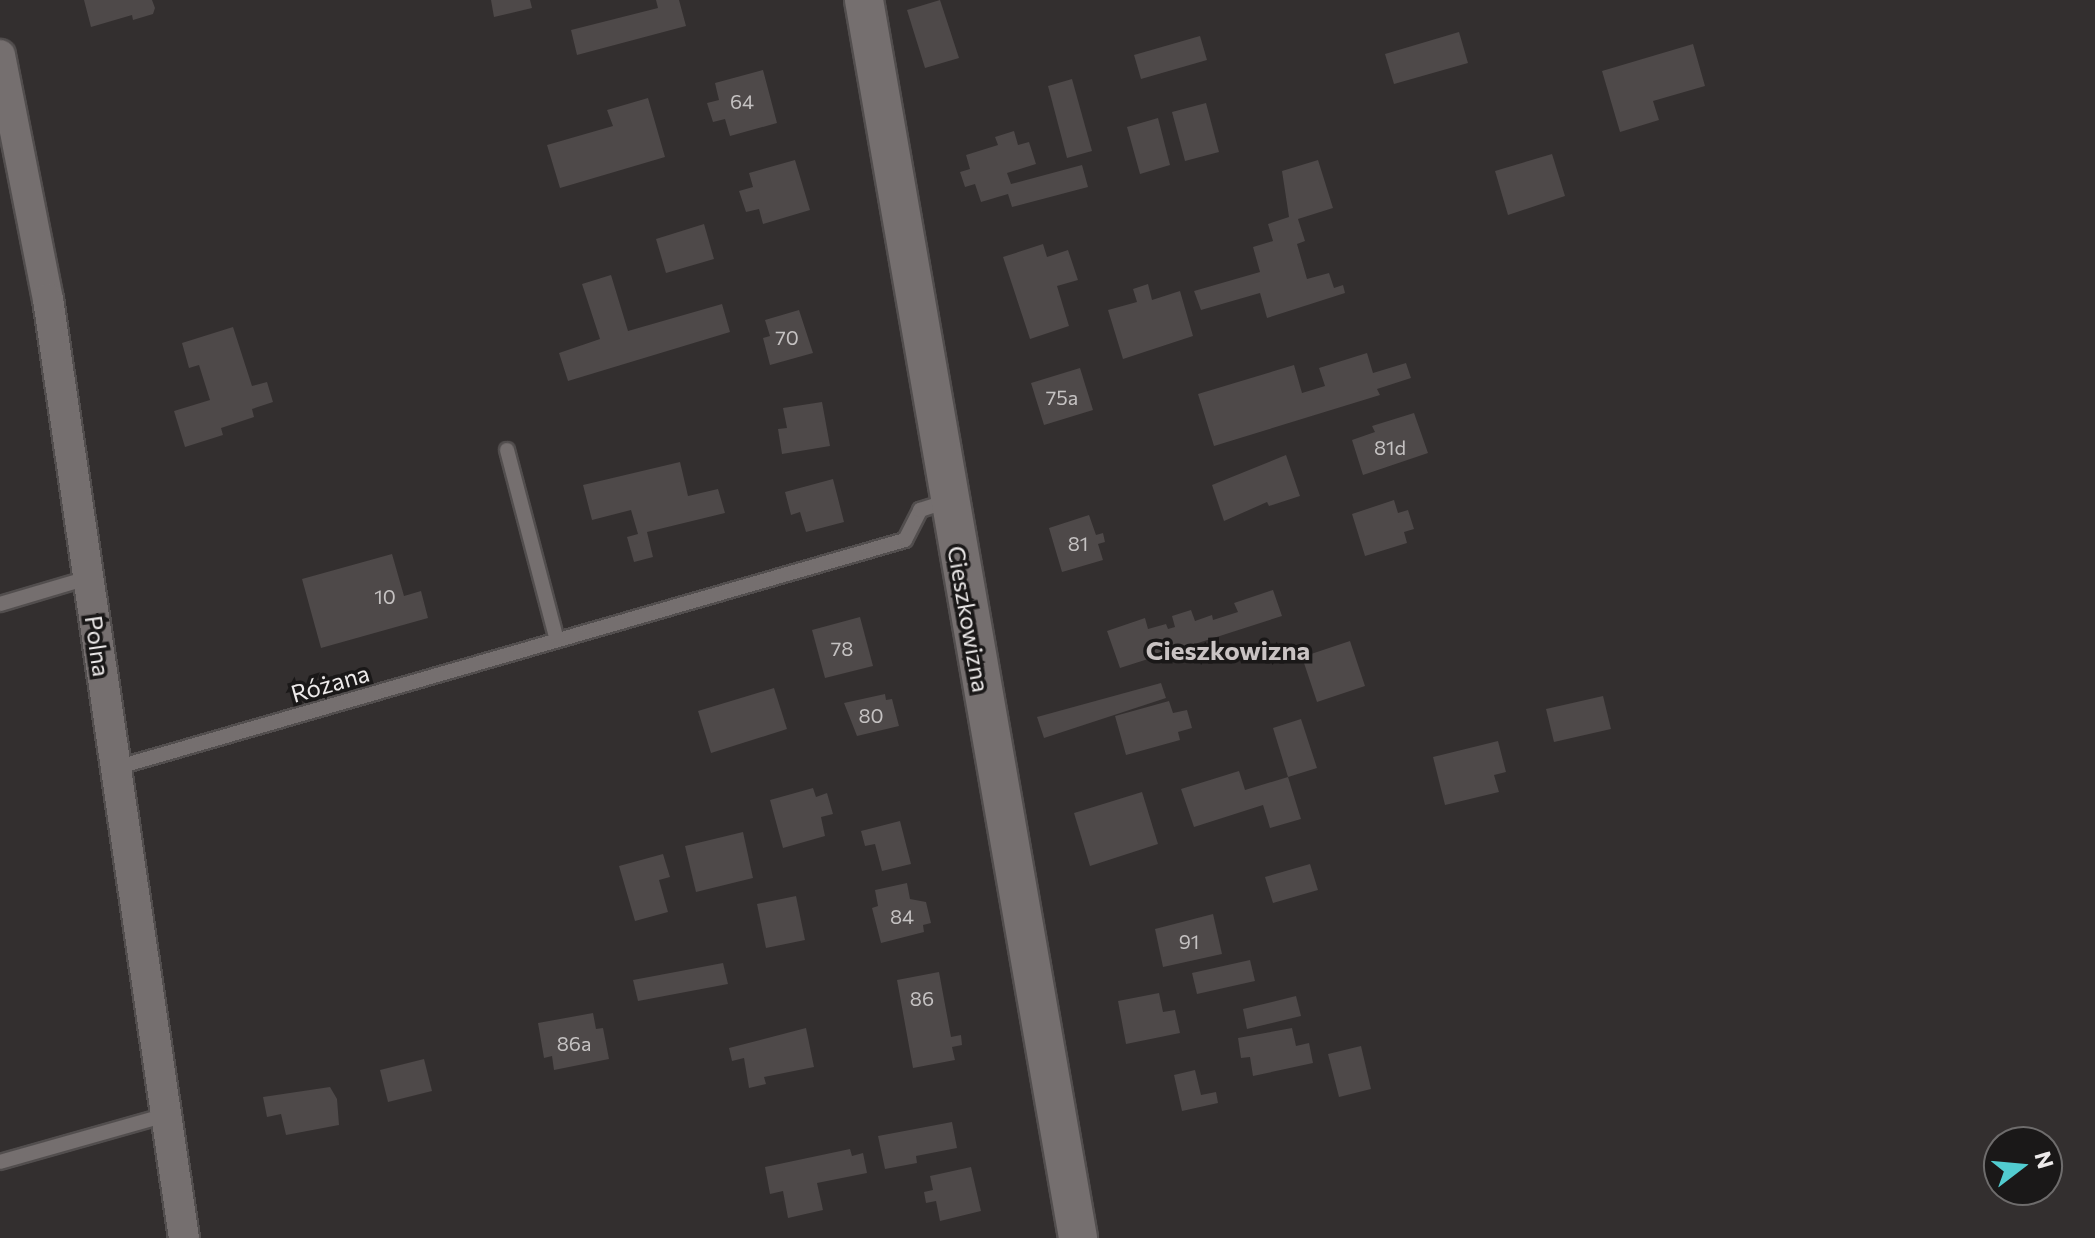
<!DOCTYPE html>
<meta charset="utf-8">
<style>
body{margin:0}
#map{position:relative;width:2095px;height:1238px;overflow:hidden;background:#332f2f;font-family:Commissioner,sans-serif}
div>[style]{position:absolute}
.building>*{inset:0;background:#4e4949}
.roads{filter:drop-shadow(2px 0 #524e4e) drop-shadow(-2px 0 #524e4e) drop-shadow(0 2px #524e4e) drop-shadow(0 -2px #524e4e)}
.service>*{height:14px;margin:-7px;padding:0 7px;transform-origin:7px;border-radius:7px;background:#756f6f}
.minor>*{height:30px;margin:-15px;padding:0 15px;transform-origin:15px;border-radius:15px;background:#756f6f}
.tertiary>*{height:38px;margin:-19px;padding:0 19px;transform-origin:19px;border-radius:19px;background:#756f6f}
span{translate:-50% -50%;white-space:nowrap;text-align:center;line-height:1.15;-webkit-text-stroke:7px #1a1818;paint-order:stroke}
.number-label{font-size:20px;color:#c5c2c2}
.number-label span{-webkit-text-stroke-width:0}
.street-label{font-size:24px;color:#edeaea}
.neighbourhood-label{font-size:26px;color:#c9c3c3;font-weight:700}
.north{position:absolute;left:1983px;top:1126px;width:80px;height:80px;box-sizing:border-box;background:#1a1818;border:2px solid #6e6c6c;border-radius:50%;rotate:74deg;font-size:22px;font-weight:700;line-height:32px;text-align:center;color:#edeaea}
.north::after{content:'';display:block;margin:auto;width:28px;height:36px;background:#52ccd0;clip-path:polygon(50% 0,100% 100%,50% 72%,0 100%)}
</style>
<div id="map">
<div class="building">
<div style="clip-path:polygon(84px 0,152px 0,155px 8px,153px 14px,133px 20px,132px 15px,91px 27px)"></div>
<div style="clip-path:polygon(491px 0,530px 0,532px 8px,494px 17px)"></div>
<div style="clip-path:polygon(656px 0,679px 0,686px 26px,577px 55px,571px 30px,658px 8px)"></div>
<div style="clip-path:polygon(940px 0,959px 58px,925px 68px,907px 10px)"></div>
<div style="clip-path:polygon(1459px 32px,1468px 63px,1394px 84px,1385px 54px)"></div>
<div style="clip-path:polygon(1200px 36px,1207px 60px,1141px 79px,1134px 55px)"></div>
<div style="clip-path:polygon(1693px 44px,1705px 86px,1653px 101px,1659px 120px,1620px 132px,1602px 71px)"></div>
<div style="clip-path:polygon(763px 70px,777px 123px,730px 136px,725px 119px,713px 122px,707px 103px,719px 100px,715px 83px)"></div>
<div style="clip-path:polygon(1072px 79px,1092px 151px,1067px 158px,1048px 86px)"></div>
<div style="clip-path:polygon(648px 98px,665px 157px,560px 188px,547px 145px,613px 126px,607px 110px)"></div>
<div style="clip-path:polygon(1206px 103px,1219px 152px,1185px 161px,1172px 112px)"></div>
<div style="clip-path:polygon(1158px 118px,1170px 165px,1140px 174px,1127px 127px)"></div>
<div style="clip-path:polygon(1014px 131px,1018px 145px,1029px 142px,1036px 164px,1007px 173px,1011px 184px,1082px 165px,1088px 187px,1012px 207px,1008px 194px,981px 202px,975px 184px,965px 187px,960px 172px,970px 169px,966px 155px,998px 145px,995px 137px)"></div>
<div style="clip-path:polygon(1552px 154px,1565px 196px,1508px 215px,1495px 171px)"></div>
<div style="clip-path:polygon(795px 160px,810px 210px,763px 224px,759px 209px,746px 212px,739px 191px,753px 187px,749px 173px)"></div>
<div style="clip-path:polygon(1318px 160px,1333px 208px,1298px 219px,1305px 241px,1297px 244px,1307px 279px,1329px 273px,1334px 288px,1343px 285px,1345px 293px,1267px 318px,1260px 293px,1201px 310px,1194px 291px,1260px 272px,1253px 247px,1273px 241px,1268px 224px,1289px 217px,1282px 171px)"></div>
<div style="clip-path:polygon(704px 224px,714px 259px,666px 273px,656px 239px)"></div>
<div style="clip-path:polygon(1043px 244px,1047px 257px,1068px 250px,1078px 280px,1057px 286px,1069px 326px,1030px 339px,1003px 257px)"></div>
<div style="clip-path:polygon(611px 275px,628px 331px,722px 304px,730px 332px,568px 381px,559px 353px,600px 339px,582px 284px)"></div>
<div style="clip-path:polygon(1148px 284px,1152px 300px,1180px 291px,1193px 336px,1123px 359px,1108px 310px,1137px 302px,1133px 289px)"></div>
<div style="clip-path:polygon(799px 310px,813px 353px,770px 365px,763px 338px,770px 336px,765px 320px)"></div>
<div style="clip-path:polygon(233px 327px,252px 386px,267px 382px,273px 402px,252px 409px,254px 417px,221px 428px,223px 435px,185px 447px,174px 411px,210px 400px,199px 365px,189px 368px,182px 343px)"></div>
<div style="clip-path:polygon(1367px 353px,1373px 373px,1406px 363px,1411px 378px,1377px 389px,1380px 395px,1214px 446px,1198px 394px,1294px 365px,1302px 393px,1325px 386px,1319px 368px)"></div>
<div style="clip-path:polygon(1080px 368px,1093px 410px,1044px 425px,1031px 383px)"></div>
<div style="clip-path:polygon(822px 402px,830px 446px,782px 454px,778px 429px,787px 428px,783px 408px)"></div>
<div style="clip-path:polygon(1414px 413px,1428px 453px,1363px 475px,1352px 440px,1375px 432px,1372px 426px)"></div>
<div style="clip-path:polygon(1286px 455px,1300px 496px,1269px 506px,1267px 502px,1224px 521px,1212px 485px)"></div>
<div style="clip-path:polygon(680px 462px,688px 496px,718px 489px,725px 513px,647px 532px,653px 557px,634px 562px,627px 537px,638px 534px,631px 510px,592px 520px,583px 485px)"></div>
<div style="clip-path:polygon(833px 479px,844px 522px,806px 532px,800px 512px,791px 515px,785px 492px)"></div>
<div style="clip-path:polygon(1394px 500px,1398px 513px,1408px 510px,1414px 529px,1404px 532px,1407px 543px,1365px 556px,1352px 514px)"></div>
<div style="clip-path:polygon(1089px 515px,1096px 535px,1103px 533px,1105px 542px,1098px 544px,1103px 560px,1062px 572px,1049px 528px)"></div>
<div style="clip-path:polygon(392px 554px,404px 596px,421px 591px,428px 618px,321px 648px,302px 579px)"></div>
<div style="clip-path:polygon(1273px 590px,1282px 616px,1120px 668px,1107px 631px,1145px 618px,1148px 629px,1166px 624px,1168px 629px,1175px 627px,1172px 616px,1191px 610px,1195px 621px,1212px 615px,1213px 620px,1238px 612px,1234px 603px)"></div>
<div style="clip-path:polygon(860px 617px,873px 666px,825px 678px,812px 630px)"></div>
<div style="clip-path:polygon(1350px 641px,1365px 686px,1317px 702px,1302px 657px)"></div>
<div style="clip-path:polygon(1161px 683px,1166px 698px,1044px 738px,1037px 717px)"></div>
<div style="clip-path:polygon(774px 688px,787px 729px,711px 753px,698px 711px)"></div>
<div style="clip-path:polygon(885px 694px,886px 700px,892px 699px,899px 726px,857px 736px,844px 703px)"></div>
<div style="clip-path:polygon(1603px 696px,1611px 729px,1554px 742px,1546px 709px)"></div>
<div style="clip-path:polygon(1169px 701px,1173px 713px,1187px 710px,1192px 728px,1178px 732px,1180px 740px,1126px 755px,1115px 716px)"></div>
<div style="clip-path:polygon(1301px 719px,1317px 768px,1288px 777px,1273px 728px)"></div>
<div style="clip-path:polygon(1498px 741px,1506px 772px,1494px 775px,1499px 792px,1445px 805px,1433px 757px)"></div>
<div style="clip-path:polygon(1239px 771px,1245px 790px,1288px 777px,1301px 819px,1270px 828px,1263px 805px,1194px 827px,1181px 789px)"></div>
<div style="clip-path:polygon(813px 788px,816px 797px,827px 793px,833px 814px,821px 817px,825px 836px,783px 848px,770px 800px)"></div>
<div style="clip-path:polygon(1142px 792px,1158px 844px,1090px 866px,1074px 813px)"></div>
<div style="clip-path:polygon(900px 821px,911px 864px,882px 871px,875px 844px,865px 846px,861px 831px)"></div>
<div style="clip-path:polygon(743px 832px,753px 878px,696px 892px,685px 846px)"></div>
<div style="clip-path:polygon(663px 854px,670px 877px,659px 880px,668px 912px,635px 921px,619px 866px)"></div>
<div style="clip-path:polygon(1310px 864px,1318px 890px,1273px 903px,1265px 877px)"></div>
<div style="clip-path:polygon(907px 883px,910px 899px,926px 902px,931px 923px,923px 925px,924px 932px,881px 943px,872px 908px,878px 906px,875px 890px)"></div>
<div style="clip-path:polygon(796px 896px,805px 940px,766px 948px,757px 904px)"></div>
<div style="clip-path:polygon(1213px 914px,1222px 954px,1163px 967px,1155px 929px)"></div>
<div style="clip-path:polygon(1250px 960px,1255px 981px,1197px 994px,1192px 973px)"></div>
<div style="clip-path:polygon(723px 963px,728px 984px,638px 1001px,633px 980px)"></div>
<div style="clip-path:polygon(939px 972px,951px 1037px,961px 1035px,962px 1045px,952px 1047px,955px 1060px,913px 1068px,897px 980px)"></div>
<div style="clip-path:polygon(1159px 993px,1163px 1012px,1175px 1010px,1180px 1033px,1126px 1044px,1118px 1001px)"></div>
<div style="clip-path:polygon(1296px 996px,1301px 1016px,1247px 1029px,1243px 1009px)"></div>
<div style="clip-path:polygon(593px 1013px,596px 1029px,603px 1028px,609px 1059px,554px 1070px,552px 1056px,544px 1058px,538px 1023px)"></div>
<div style="clip-path:polygon(806px 1028px,814px 1067px,764px 1077px,766px 1084px,749px 1088px,744px 1058px,732px 1061px,729px 1048px)"></div>
<div style="clip-path:polygon(1292px 1028px,1296px 1046px,1309px 1043px,1313px 1063px,1253px 1076px,1250px 1057px,1241px 1058px,1238px 1038px)"></div>
<div style="clip-path:polygon(1361px 1046px,1371px 1089px,1339px 1097px,1328px 1054px)"></div>
<div style="clip-path:polygon(424px 1059px,432px 1091px,388px 1102px,380px 1070px)"></div>
<div style="clip-path:polygon(1195px 1070px,1201px 1095px,1216px 1092px,1218px 1103px,1182px 1111px,1174px 1075px)"></div>
<div style="clip-path:polygon(330px 1087px,337px 1099px,339px 1125px,286px 1135px,281px 1114px,267px 1117px,263px 1097px)"></div>
<div style="clip-path:polygon(952px 1122px,957px 1148px,916px 1156px,917px 1163px,885px 1169px,878px 1136px)"></div>
<div style="clip-path:polygon(850px 1149px,852px 1156px,863px 1153px,867px 1173px,817px 1183px,823px 1210px,788px 1218px,783px 1191px,770px 1194px,765px 1167px)"></div>
<div style="clip-path:polygon(971px 1167px,981px 1211px,940px 1221px,936px 1201px,926px 1203px,924px 1192px,933px 1190px,930px 1176px)"></div>
</div>
<div class="roads">
<div class="service">
<div style="left:507px;top:450px;width:196px;rotate:75.3deg"></div>
<div style="left:0;top:604px;width:92px;rotate:-16.5deg"></div>
<div style="left:115px;top:768px;width:822px;rotate:-16.1deg"></div>
<div style="left:905px;top:540px;width:34px;rotate:-63deg"></div>
<div style="left:920px;top:510px;width:29px;rotate:-18deg"></div>
<div style="left:0;top:1162px;width:173px;rotate:-15.8deg"></div>
</div>
<div class="minor">
<div style="left:0;top:55px;width:249px;rotate:78.9deg"></div>
<div style="left:48px;top:299px;width:949px;rotate:81.76deg"></div>
</div>
<div class="tertiary">
<div style="left:864px;top:0;width:1256px;rotate:80.19deg"></div>
</div>
</div>
<div class="number-label">
<span style="left:742px;top:101px">64</span>
<span style="left:787px;top:337px">70</span>
<span style="left:1062px;top:397px">75a</span>
<span style="left:1390px;top:447px">81d</span>
<span style="left:1078px;top:543px">81</span>
<span style="left:385px;top:596px">10</span>
<span style="left:842px;top:648px">78</span>
<span style="left:871px;top:715px">80</span>
<span style="left:902px;top:916px">84</span>
<span style="left:1189px;top:941px">91</span>
<span style="left:922px;top:998px">86</span>
<span style="left:574px;top:1043px">86a</span>
</div>
<div class="street-label">
<span style="left:969px;top:619px;rotate:80deg">Cieszkowizna</span>
<span style="left:98px;top:646px;rotate:82deg">Polna</span>
<span style="left:330px;top:683px;rotate:-16deg">Różana</span>
</div>
<div class="neighbourhood-label">
<span style="left:1228px;top:650px">Cieszkowizna</span>
</div>
<div class="north">N</div>
</div>
